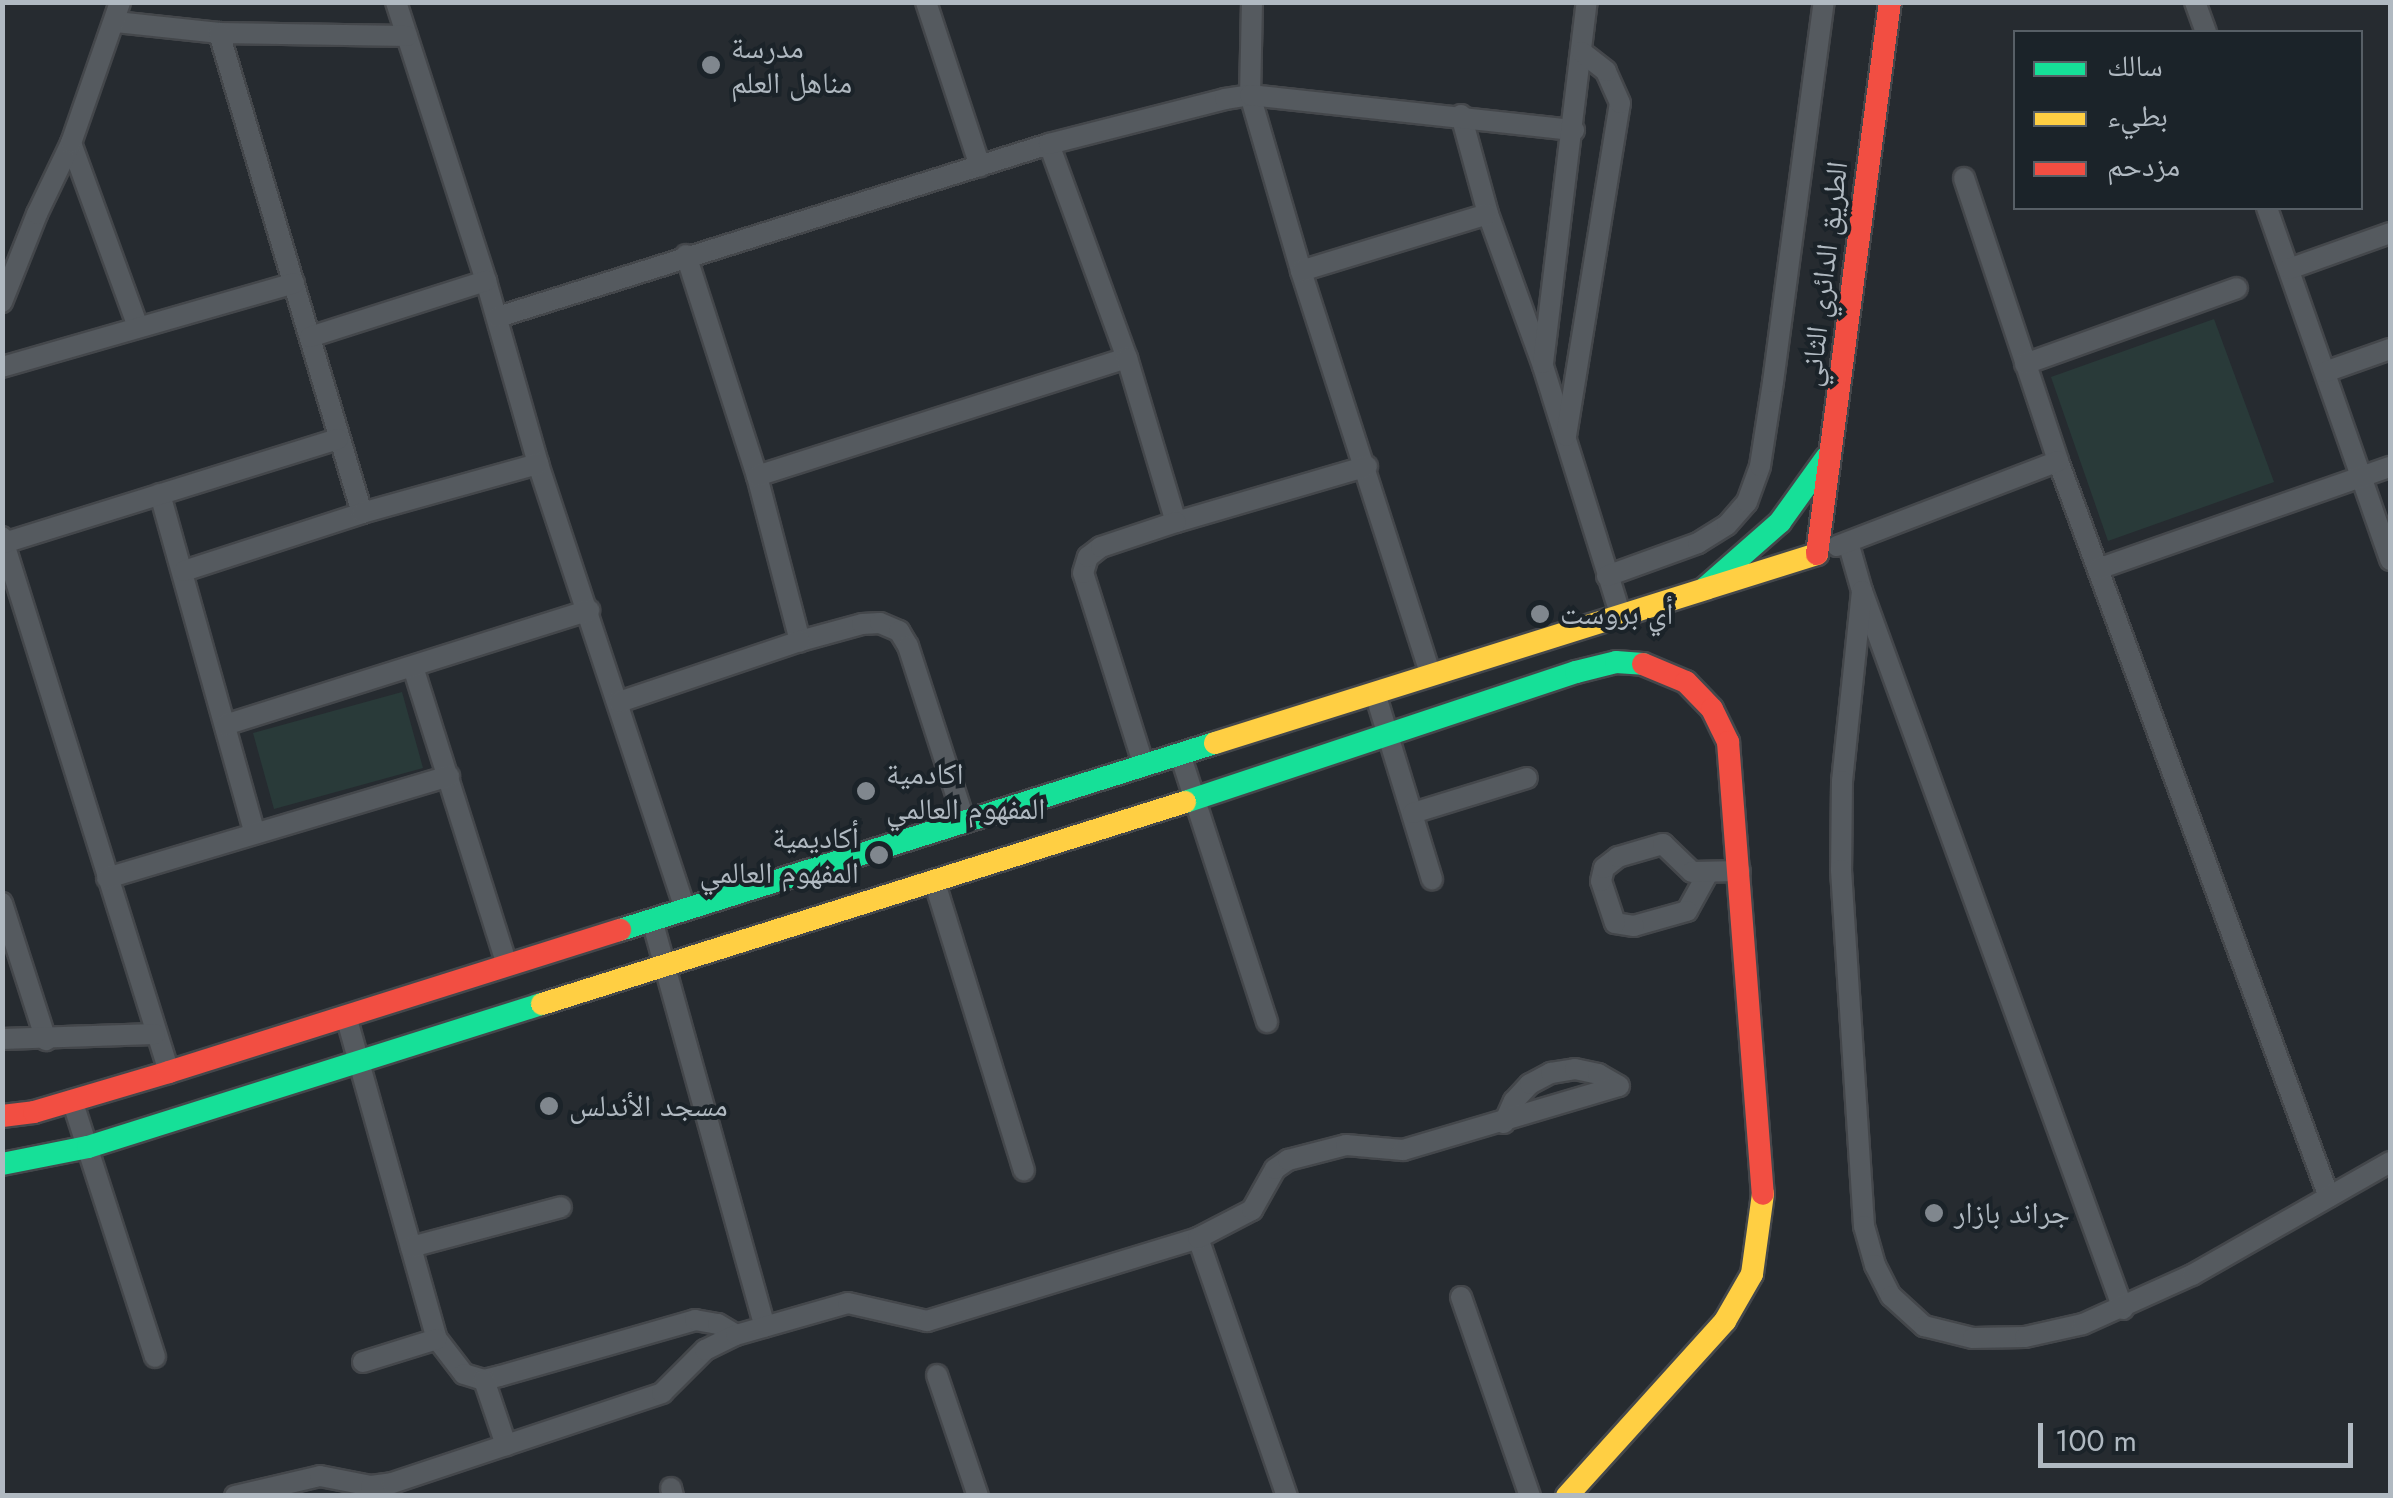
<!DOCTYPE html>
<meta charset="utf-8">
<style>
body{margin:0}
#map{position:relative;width:2393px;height:1498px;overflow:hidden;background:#262b30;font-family:Jost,"Noto Naskh Arabic",sans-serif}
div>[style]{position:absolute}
.green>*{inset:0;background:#293a39}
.roads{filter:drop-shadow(2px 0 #44474b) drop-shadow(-2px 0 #44474b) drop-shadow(0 2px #44474b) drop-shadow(0 -2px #44474b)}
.street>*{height:20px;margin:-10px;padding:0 10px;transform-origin:10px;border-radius:10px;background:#555a5f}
.fast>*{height:22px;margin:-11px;padding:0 11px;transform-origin:11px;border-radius:11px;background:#16e098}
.slow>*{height:22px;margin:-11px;padding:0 11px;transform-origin:11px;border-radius:11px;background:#ffcf43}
.jam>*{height:22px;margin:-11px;padding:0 11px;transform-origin:11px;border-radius:11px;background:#f24e42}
.dots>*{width:28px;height:28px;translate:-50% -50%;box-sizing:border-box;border:5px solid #1b2329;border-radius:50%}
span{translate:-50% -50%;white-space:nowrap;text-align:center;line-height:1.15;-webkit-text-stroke:8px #1b2329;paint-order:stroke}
.poi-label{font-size:30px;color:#b0b9c1}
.left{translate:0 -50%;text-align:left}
.right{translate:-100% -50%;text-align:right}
.street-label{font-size:30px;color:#b0b9c1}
.frame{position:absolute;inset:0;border:5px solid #b0b9c1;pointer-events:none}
.legend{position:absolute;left:2013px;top:30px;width:350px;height:180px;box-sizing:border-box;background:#1b2329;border:2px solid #575f66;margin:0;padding:12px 18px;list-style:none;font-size:30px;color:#b0b9c1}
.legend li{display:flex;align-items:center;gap:20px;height:50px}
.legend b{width:50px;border:2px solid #575f66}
.scale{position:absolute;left:2038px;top:1423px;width:315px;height:45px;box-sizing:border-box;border:5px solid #b0b9c1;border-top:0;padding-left:12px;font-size:30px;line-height:35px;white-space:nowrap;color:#b0b9c1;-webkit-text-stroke:8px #1b2329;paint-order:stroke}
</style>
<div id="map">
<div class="green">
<div style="clip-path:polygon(2214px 319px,2274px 482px,2108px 541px,2051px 377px)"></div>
<div style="clip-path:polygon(402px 692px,423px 768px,274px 809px,253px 733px)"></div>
</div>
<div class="roads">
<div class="street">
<div style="left:396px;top:2px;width:293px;rotate:72.1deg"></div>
<div style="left:486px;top:281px;width:190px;rotate:74.1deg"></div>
<div style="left:538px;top:464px;width:469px;rotate:71.7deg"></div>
<div style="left:926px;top:2px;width:173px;rotate:71.8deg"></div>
<div style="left:1252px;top:2px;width:93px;rotate:91.2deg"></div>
<div style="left:1250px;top:95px;width:183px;rotate:73.8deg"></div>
<div style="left:1301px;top:271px;width:424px;rotate:72.2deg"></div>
<div style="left:2195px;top:2px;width:32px;rotate:70deg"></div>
<div style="left:116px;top:22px;width:104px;rotate:6.1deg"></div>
<div style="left:219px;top:33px;width:188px;rotate:0.9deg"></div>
<div style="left:219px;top:33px;width:501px;rotate:73.41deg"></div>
<div style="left:1461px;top:115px;width:103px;rotate:74.7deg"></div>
<div style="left:1488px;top:214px;width:162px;rotate:70.1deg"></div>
<div style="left:1543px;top:366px;width:262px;rotate:72.7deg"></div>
<div style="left:71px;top:143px;width:196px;rotate:70deg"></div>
<div style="left:1049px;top:144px;width:228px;rotate:70deg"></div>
<div style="left:1964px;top:178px;width:298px;rotate:71.6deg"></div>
<div style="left:2058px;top:461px;width:784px;rotate:69.79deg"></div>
<div style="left:2267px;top:208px;width:373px;rotate:70.7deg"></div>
<div style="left:686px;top:255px;width:232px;rotate:72.2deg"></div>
<div style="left:757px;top:476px;width:171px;rotate:75.4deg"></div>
<div style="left:800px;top:641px;width:64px;rotate:-15.3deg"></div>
<div style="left:862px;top:624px;width:18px;rotate:-3deg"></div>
<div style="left:880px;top:623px;width:21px;rotate:23deg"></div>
<div style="left:899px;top:631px;width:17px;rotate:59deg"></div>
<div style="left:908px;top:646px;width:185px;rotate:72.1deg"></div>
<div style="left:2289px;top:269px;width:107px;rotate:-19.6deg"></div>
<div style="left:1301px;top:271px;width:195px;rotate:-17deg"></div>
<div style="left:2px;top:302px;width:95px;rotate:-68.3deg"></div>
<div style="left:37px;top:214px;width:79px;rotate:-64.4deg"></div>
<div style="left:71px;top:143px;width:149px;rotate:-70.8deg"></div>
<div style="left:498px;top:317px;width:578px;rotate:-17.43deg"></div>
<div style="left:1049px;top:144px;width:182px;rotate:-14.3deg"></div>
<div style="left:1225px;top:99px;width:25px;rotate:-9deg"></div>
<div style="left:1250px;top:95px;width:326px;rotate:6.2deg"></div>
<div style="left:310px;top:337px;width:185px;rotate:-17.7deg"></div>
<div style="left:1543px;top:363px;width:364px;rotate:-83.1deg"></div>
<div style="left:2025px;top:364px;width:225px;rotate:-19.7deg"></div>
<div style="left:2px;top:367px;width:304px;rotate:-16deg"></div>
<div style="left:2325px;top:372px;width:69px;rotate:-19.5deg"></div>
<div style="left:1566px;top:436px;width:337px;rotate:-80.8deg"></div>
<div style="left:1620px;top:103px;width:35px;rotate:-114deg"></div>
<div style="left:1606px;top:71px;width:31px;rotate:-142deg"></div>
<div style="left:757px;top:476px;width:388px;rotate:-17.7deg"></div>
<div style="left:1127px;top:358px;width:171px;rotate:73.4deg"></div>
<div style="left:1176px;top:522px;width:199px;rotate:-16.3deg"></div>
<div style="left:160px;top:494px;width:349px;rotate:74.4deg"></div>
<div style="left:2px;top:537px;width:560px;rotate:72.66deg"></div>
<div style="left:1848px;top:542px;width:51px;rotate:74.1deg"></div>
<div style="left:1862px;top:591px;width:764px;rotate:70.02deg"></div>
<div style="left:4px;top:543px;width:350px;rotate:-17.3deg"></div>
<div style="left:1837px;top:546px;width:237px;rotate:-21deg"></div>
<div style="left:2098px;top:569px;width:309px;rotate:-19.3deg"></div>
<div style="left:184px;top:571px;width:187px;rotate:-18deg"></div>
<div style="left:362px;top:513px;width:183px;rotate:-15.6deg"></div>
<div style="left:1607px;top:576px;width:97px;rotate:-19.9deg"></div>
<div style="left:1698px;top:543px;width:34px;rotate:-32deg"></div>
<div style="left:1727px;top:525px;width:30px;rotate:-49deg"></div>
<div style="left:1747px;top:502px;width:38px;rotate:-70deg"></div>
<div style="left:1760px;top:466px;width:85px;rotate:-81.2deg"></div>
<div style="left:1773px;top:382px;width:383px;rotate:-82.4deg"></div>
<div style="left:1862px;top:591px;width:191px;rotate:96deg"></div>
<div style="left:1842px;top:781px;width:89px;rotate:90.6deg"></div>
<div style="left:1841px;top:870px;width:357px;rotate:86.3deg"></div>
<div style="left:1864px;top:1226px;width:41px;rotate:74.2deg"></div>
<div style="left:1875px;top:1265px;width:35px;rotate:63deg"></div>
<div style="left:1891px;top:1296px;width:45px;rotate:42.3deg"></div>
<div style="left:1924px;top:1326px;width:50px;rotate:13.8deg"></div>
<div style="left:1973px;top:1338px;width:52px;rotate:-1.1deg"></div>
<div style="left:2025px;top:1337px;width:59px;rotate:-12.6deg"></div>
<div style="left:2083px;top:1324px;width:120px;rotate:-24.2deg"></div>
<div style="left:2192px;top:1275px;width:228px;rotate:-29.7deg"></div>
<div style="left:413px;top:667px;width:312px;rotate:72.5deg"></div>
<div style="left:1375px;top:693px;width:195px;rotate:73deg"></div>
<div style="left:619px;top:702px;width:191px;rotate:-18.6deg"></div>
<div style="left:225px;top:725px;width:382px;rotate:-17.5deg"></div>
<div style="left:1180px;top:754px;width:282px;rotate:72deg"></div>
<div style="left:1144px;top:766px;width:202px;rotate:-107.5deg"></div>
<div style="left:1083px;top:573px;width:17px;rotate:-73deg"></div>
<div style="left:1088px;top:557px;width:16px;rotate:-38deg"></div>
<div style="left:1101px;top:547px;width:79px;rotate:-18.4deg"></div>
<div style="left:1413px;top:813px;width:119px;rotate:-17.1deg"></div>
<div style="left:1708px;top:873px;width:43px;rotate:118.9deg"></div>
<div style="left:1687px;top:911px;width:55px;rotate:164.2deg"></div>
<div style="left:1634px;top:926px;width:19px;rotate:-171deg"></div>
<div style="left:1615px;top:923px;width:44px;rotate:-108.4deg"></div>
<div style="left:1601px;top:881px;width:13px;rotate:-77deg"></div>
<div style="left:1604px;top:868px;width:18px;rotate:-38deg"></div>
<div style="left:1618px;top:857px;width:47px;rotate:-16.1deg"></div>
<div style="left:1663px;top:844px;width:40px;rotate:44deg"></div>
<div style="left:1692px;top:872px;width:48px;rotate:-1.2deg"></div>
<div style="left:107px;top:878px;width:357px;rotate:-16.6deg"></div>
<div style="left:934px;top:880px;width:304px;rotate:72.8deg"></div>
<div style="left:2px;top:903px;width:144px;rotate:72.2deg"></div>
<div style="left:652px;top:920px;width:422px;rotate:74.5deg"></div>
<div style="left:346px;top:1016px;width:336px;rotate:74.3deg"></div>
<div style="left:437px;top:1339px;width:44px;rotate:52.4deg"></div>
<div style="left:464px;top:1374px;width:21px;rotate:17deg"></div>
<div style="left:484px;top:1380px;width:16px;rotate:-14deg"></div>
<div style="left:500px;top:1376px;width:203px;rotate:-16deg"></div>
<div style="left:695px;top:1320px;width:23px;rotate:10deg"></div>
<div style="left:718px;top:1324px;width:21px;rotate:31deg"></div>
<div style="left:2px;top:1039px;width:153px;rotate:-1.9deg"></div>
<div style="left:72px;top:1100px;width:270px;rotate:72.1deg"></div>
<div style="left:1504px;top:1123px;width:24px;rotate:-66deg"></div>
<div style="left:1514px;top:1101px;width:23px;rotate:-47deg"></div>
<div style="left:1530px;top:1084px;width:24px;rotate:-28deg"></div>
<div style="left:1551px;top:1073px;width:24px;rotate:-9deg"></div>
<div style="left:1575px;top:1069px;width:24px;rotate:12deg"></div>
<div style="left:1598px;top:1074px;width:24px;rotate:30deg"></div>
<div style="left:1198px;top:1238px;width:273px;rotate:71deg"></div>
<div style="left:411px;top:1247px;width:155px;rotate:-14.9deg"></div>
<div style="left:1461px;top:1297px;width:211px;rotate:70.9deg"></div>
<div style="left:363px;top:1362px;width:77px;rotate:-17.3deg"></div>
<div style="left:937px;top:1375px;width:128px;rotate:71.3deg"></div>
<div style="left:484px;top:1380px;width:69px;rotate:71.3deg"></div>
<div style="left:671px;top:1488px;width:8px;rotate:76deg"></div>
<div style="left:235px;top:1496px;width:87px;rotate:-13.2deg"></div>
<div style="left:320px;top:1476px;width:52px;rotate:11.1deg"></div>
<div style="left:371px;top:1486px;width:21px;rotate:-8deg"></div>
<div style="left:392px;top:1483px;width:285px;rotate:-18.4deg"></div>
<div style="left:662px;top:1393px;width:61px;rotate:-45deg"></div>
<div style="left:705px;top:1350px;width:34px;rotate:-26deg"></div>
<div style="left:736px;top:1335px;width:116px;rotate:-15.9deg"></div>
<div style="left:848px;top:1303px;width:81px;rotate:12.8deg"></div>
<div style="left:927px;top:1321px;width:283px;rotate:-17deg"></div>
<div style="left:1198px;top:1238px;width:61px;rotate:-27.4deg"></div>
<div style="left:1252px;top:1210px;width:47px;rotate:-60.7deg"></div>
<div style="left:1275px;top:1169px;width:16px;rotate:-35deg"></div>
<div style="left:1288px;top:1160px;width:60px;rotate:-14.5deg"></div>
<div style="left:1346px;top:1145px;width:57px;rotate:5deg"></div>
<div style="left:1403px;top:1150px;width:225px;rotate:-16.5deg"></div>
</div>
<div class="fast">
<div style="left:1705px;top:588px;width:100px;rotate:-41.3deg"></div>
<div style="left:1780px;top:522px;width:79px;rotate:-54.3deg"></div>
<div style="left:1185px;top:802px;width:412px;rotate:-18.4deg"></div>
<div style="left:1576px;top:672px;width:41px;rotate:-14deg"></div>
<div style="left:1616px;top:662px;width:27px;rotate:4deg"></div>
<div style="left:620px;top:930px;width:624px;rotate:-17.45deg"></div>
<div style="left:2px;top:1164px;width:88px;rotate:-11.2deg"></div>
<div style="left:88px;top:1147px;width:476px;rotate:-17.5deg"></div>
</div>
<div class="slow">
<div style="left:1215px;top:743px;width:631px;rotate:-17.43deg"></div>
<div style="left:542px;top:1004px;width:674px;rotate:-17.44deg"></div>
<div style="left:1567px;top:1496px;width:236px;rotate:-47.9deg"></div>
<div style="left:1725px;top:1321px;width:54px;rotate:-60.1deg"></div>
<div style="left:1752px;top:1274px;width:81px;rotate:-82.2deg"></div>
</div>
<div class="jam">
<div style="left:1817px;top:554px;width:557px;rotate:-82.47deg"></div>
<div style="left:1643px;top:664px;width:47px;rotate:22.7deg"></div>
<div style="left:1686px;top:682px;width:37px;rotate:46deg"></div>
<div style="left:1712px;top:709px;width:37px;rotate:64deg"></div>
<div style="left:1728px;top:742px;width:453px;rotate:85.6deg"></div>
<div style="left:2px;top:1116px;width:32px;rotate:-7deg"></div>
<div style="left:34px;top:1112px;width:141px;rotate:-16.5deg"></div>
<div style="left:169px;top:1072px;width:473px;rotate:-17.5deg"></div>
</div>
</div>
<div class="dots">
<div style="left:711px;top:65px;background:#80878e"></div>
<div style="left:1540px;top:614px;background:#80878e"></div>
<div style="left:866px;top:791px;background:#80878e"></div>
<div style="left:879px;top:855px;background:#80878e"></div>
<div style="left:549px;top:1106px;background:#80878e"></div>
<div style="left:1934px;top:1213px;background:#80878e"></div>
</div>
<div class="poi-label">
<span class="left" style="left:731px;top:65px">مدرسة<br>مناهل العلم</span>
<span class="left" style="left:1560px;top:614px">أي بروست</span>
<span class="left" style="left:886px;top:791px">اكادمية<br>المفهوم العالمي</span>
<span class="right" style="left:859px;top:855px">أكاديمية<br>المفهوم العالمي</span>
<span class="left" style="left:569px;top:1106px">مسجد الأندلس</span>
<span class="left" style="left:1954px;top:1213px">جراند بازار</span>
</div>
<div class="street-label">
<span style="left:1824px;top:274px;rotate:-83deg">الطريق الدائري الثاني</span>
</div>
<div class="frame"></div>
<ul class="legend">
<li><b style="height:12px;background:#16e098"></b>سالك</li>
<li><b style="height:12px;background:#ffcf43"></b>بطيء</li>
<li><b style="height:12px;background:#f24e42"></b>مزدحم</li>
</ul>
<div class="scale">100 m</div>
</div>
